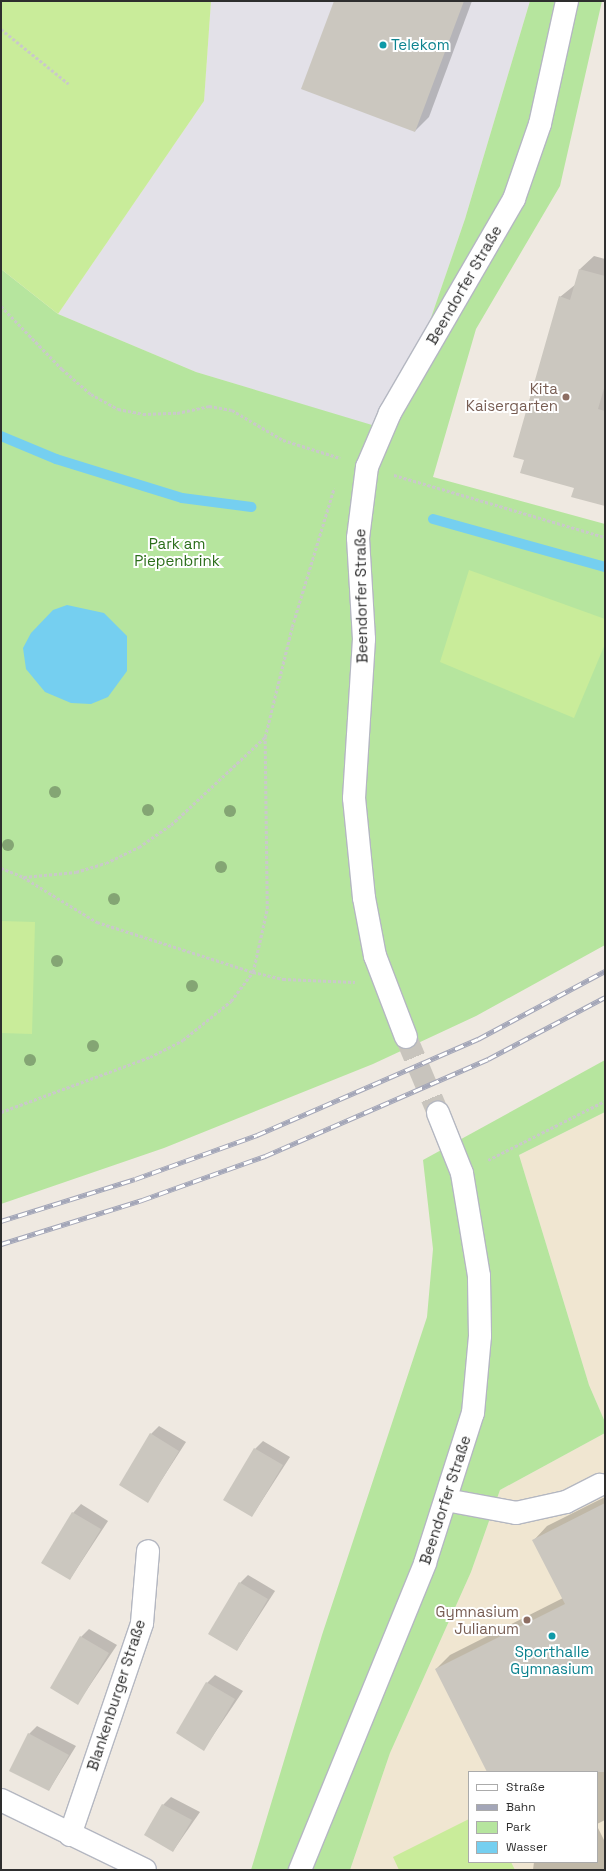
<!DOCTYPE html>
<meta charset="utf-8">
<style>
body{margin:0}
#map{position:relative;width:606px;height:1871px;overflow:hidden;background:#efe9e1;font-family:"Space Grotesk",sans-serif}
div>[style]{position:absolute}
.industrial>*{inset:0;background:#e3e1e8}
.education>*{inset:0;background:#f0e6d1}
.green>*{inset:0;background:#b6e59e}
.pitch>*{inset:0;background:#c9ec9a}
.water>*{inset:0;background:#75cff0}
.shadow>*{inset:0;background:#0003}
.stream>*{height:10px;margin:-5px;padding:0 5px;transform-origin:5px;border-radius:5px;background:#75cff0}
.building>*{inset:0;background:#cbc7bf}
.minor-tunnel>*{height:22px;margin-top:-11px;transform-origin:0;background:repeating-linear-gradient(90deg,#c8c4bd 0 22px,transparent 0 33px)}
.path>*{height:2.5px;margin-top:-1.25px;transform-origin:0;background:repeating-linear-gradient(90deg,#c9c9c9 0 3px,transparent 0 5px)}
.roads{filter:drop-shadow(1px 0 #b4b7c1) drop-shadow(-1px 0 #b4b7c1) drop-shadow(0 1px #b4b7c1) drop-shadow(0 -1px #b4b7c1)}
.minor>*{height:22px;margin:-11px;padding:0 11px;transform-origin:11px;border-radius:11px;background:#fff}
.rail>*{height:4.5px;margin-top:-2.25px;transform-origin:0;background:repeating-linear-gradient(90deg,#fff 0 9px,#a3a6b8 0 18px);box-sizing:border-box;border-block:1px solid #a3a6b8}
.trees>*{width:12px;height:12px;margin:-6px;border-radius:50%;background:#84a574}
.dots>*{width:11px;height:11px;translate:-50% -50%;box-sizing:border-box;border:2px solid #fff;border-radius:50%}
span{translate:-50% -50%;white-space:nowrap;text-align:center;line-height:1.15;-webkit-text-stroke:4px #fff;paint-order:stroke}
.culture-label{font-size:15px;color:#0d838f}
.left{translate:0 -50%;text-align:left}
.street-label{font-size:15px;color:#2e2e2e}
.education-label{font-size:15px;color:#785e54}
.right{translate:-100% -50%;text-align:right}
.park-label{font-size:15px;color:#2c6e1b}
.frame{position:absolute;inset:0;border:2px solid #2e2e2e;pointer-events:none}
.legend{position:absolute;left:468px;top:1771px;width:130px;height:92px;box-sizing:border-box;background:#fff;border:1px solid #ababab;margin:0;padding:5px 7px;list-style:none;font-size:12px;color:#2e2e2e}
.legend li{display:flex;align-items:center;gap:8px;height:20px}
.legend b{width:20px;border:1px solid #ababab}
</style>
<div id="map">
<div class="industrial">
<div style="clip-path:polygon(211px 1px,530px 1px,465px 219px,392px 432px,196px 372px,58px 314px,204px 101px)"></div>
</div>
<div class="education">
<div style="clip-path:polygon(605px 1112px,605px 1422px,589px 1385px,519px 1155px)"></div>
<div style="clip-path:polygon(evenodd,605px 1433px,605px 1870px,350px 1870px,390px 1753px,471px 1572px,500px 1490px,605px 1433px,469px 1772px,597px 1772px,597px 1862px,469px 1862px,469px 1772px)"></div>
</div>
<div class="green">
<div style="clip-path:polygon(530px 1px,602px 1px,560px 186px,476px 329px,433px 477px,605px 524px,605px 945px,476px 1016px,373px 1064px,164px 1148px,1px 1204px,1px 269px,58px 314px,196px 372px,392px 431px,465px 219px)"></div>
<div style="clip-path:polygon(605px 1060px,605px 1112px,519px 1155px,589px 1385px,605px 1422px,605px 1433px,500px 1490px,471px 1572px,390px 1753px,350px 1870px,251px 1870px,322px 1635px,427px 1317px,433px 1249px,423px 1160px)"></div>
</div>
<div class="pitch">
<div style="clip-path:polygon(1px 1px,211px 1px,204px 101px,58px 314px,1px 269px)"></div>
<div style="clip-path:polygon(469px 570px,605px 619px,605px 644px,574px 718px,440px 662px)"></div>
<div style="clip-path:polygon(1px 921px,35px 922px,32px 1034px,1px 1033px)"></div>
<div style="clip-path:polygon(469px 1819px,469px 1862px,511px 1862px,515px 1870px,399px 1870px,393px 1857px)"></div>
</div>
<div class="water">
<div style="clip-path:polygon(67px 605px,104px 613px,127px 636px,127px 671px,108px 697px,91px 704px,71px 703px,45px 692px,26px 669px,23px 648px,31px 633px,53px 610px)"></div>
</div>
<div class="shadow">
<div style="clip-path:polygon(335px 1px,472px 1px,429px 117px,415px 131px)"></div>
<div style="clip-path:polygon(594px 256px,605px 259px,605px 505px,575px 488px,560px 297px,576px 284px,580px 269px)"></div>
<div style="clip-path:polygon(159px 1426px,186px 1442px,148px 1501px,151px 1434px)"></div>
<div style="clip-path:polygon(263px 1441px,290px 1457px,252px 1516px,255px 1449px)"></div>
<div style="clip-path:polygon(605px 1497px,605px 1820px,597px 1824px,597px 1772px,488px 1772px,436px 1669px,450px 1655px,563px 1598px,534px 1540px,547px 1526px)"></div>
<div style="clip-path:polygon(81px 1504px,108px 1521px,70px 1579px,73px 1513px)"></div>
<div style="clip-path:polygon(248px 1575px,275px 1591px,237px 1650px,240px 1583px)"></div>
<div style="clip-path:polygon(89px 1629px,117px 1645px,78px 1703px,81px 1637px)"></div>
<div style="clip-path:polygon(215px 1675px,243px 1691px,204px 1749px,207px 1683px)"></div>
<div style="clip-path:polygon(37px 1726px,76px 1746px,49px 1790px,29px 1734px)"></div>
<div style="clip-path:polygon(171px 1797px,200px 1812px,173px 1851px,163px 1805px)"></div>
<div style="clip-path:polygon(597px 1826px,605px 1842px,605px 1870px,533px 1870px,534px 1862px,597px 1862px)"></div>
</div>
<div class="stream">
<div style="left:1px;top:436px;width:60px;rotate:22.7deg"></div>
<div style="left:56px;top:459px;width:132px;rotate:17.2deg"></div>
<div style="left:182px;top:498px;width:70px;rotate:7.4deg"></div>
<div style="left:433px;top:519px;width:179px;rotate:15.6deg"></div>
</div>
<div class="building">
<div style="clip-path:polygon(334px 1px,464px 1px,415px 132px,301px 89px)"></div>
<div style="clip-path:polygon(579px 269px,605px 276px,605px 385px,598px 409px,605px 411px,605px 506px,571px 497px,574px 488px,520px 473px,524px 460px,513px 457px,559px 296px,570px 300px)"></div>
<div style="clip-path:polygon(150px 1433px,179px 1451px,148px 1503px,119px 1485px)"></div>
<div style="clip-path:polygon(254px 1448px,283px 1465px,252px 1517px,223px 1500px)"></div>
<div style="clip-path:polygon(605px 1503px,605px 1772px,487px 1772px,435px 1669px,565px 1604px,532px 1540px)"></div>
<div style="clip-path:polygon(72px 1512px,101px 1529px,70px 1580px,41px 1563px)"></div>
<div style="clip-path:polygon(239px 1582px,268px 1599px,237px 1651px,208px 1634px)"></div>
<div style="clip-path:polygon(80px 1636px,109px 1653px,78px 1705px,50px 1688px)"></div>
<div style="clip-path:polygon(206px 1682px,235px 1699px,204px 1751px,176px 1733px)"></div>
<div style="clip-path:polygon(28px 1733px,69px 1755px,49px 1791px,9px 1771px)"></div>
<div style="clip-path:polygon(162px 1804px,192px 1820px,173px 1852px,144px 1835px)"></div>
</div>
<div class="minor-tunnel">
<div style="left:406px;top:1037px;width:82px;rotate:67.2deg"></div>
</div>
<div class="path">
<div style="left:1px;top:29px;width:87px;rotate:39deg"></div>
<div style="left:1px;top:306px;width:88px;rotate:45.9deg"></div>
<div style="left:62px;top:369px;width:38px;rotate:41deg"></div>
<div style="left:91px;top:394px;width:31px;rotate:29deg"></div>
<div style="left:118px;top:409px;width:25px;rotate:11deg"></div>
<div style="left:143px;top:414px;width:34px;rotate:-2deg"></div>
<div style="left:177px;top:413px;width:33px;rotate:-12deg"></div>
<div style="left:209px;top:406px;width:23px;rotate:10deg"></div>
<div style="left:232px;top:410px;width:59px;rotate:30.5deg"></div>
<div style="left:283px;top:440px;width:60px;rotate:17.5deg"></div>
<div style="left:394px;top:475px;width:220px;rotate:16.4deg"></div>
<div style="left:1px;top:868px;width:24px;rotate:22deg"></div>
<div style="left:23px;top:877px;width:87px;rotate:31.3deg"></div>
<div style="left:97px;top:922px;width:164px;rotate:17.8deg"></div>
<div style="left:253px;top:972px;width:31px;rotate:13deg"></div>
<div style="left:283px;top:979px;width:72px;rotate:2.4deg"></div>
<div style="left:24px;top:877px;width:52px;rotate:-5.5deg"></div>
<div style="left:76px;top:872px;width:31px;rotate:-17deg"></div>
<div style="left:106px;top:863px;width:37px;rotate:-26deg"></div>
<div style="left:139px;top:847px;width:39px;rotate:-35deg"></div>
<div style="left:171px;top:825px;width:129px;rotate:-43.1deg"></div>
<div style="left:1px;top:1112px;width:159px;rotate:-20.3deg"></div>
<div style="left:150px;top:1057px;width:37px;rotate:-27deg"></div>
<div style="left:183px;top:1040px;width:62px;rotate:-39.1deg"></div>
<div style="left:231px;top:1001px;width:36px;rotate:-53deg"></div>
<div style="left:253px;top:972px;width:65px;rotate:-77.5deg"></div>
<div style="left:267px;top:909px;width:172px;rotate:-90.7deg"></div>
<div style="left:265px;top:737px;width:113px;rotate:-76.2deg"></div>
<div style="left:292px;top:627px;width:145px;rotate:-73.2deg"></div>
<div style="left:488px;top:1160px;width:131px;rotate:-26.8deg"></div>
</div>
<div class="roads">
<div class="minor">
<div style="left:406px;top:1037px;width:87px;rotate:-110.9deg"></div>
<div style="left:375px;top:956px;width:59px;rotate:-100.7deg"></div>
<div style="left:364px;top:898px;width:100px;rotate:-95.7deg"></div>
<div style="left:354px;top:798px;width:159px;rotate:-86.4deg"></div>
<div style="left:364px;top:639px;width:101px;rotate:-93.4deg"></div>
<div style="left:358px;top:538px;width:72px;rotate:-82.8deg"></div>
<div style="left:367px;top:467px;width:59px;rotate:-66.9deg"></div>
<div style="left:390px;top:413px;width:247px;rotate:-59.9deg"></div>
<div style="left:514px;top:199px;width:79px;rotate:-70.9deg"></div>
<div style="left:540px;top:124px;width:126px;rotate:-77.6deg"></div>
<div style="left:446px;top:1500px;width:71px;rotate:10.5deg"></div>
<div style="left:516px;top:1513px;width:51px;rotate:-12.4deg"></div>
<div style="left:566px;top:1502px;width:38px;rotate:-27deg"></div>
<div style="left:1px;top:1800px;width:160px;rotate:25.9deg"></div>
<div style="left:70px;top:1835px;width:224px;rotate:-71.2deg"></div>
<div style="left:142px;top:1623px;width:72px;rotate:-85.2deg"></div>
<div style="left:300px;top:1870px;width:331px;rotate:-67.8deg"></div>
<div style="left:425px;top:1563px;width:157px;rotate:-72.3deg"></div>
<div style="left:473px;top:1413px;width:77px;rotate:-84.8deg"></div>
<div style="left:480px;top:1336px;width:60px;rotate:-91deg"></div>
<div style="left:479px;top:1276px;width:104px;rotate:-99.4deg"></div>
<div style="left:462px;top:1173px;width:65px;rotate:-111.8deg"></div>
</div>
</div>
<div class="rail">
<div style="left:1px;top:1221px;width:140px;rotate:-17.4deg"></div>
<div style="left:135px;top:1179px;width:130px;rotate:-19.8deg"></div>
<div style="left:257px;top:1135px;width:241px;rotate:-23.5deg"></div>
<div style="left:478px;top:1039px;width:144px;rotate:-28.2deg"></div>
<div style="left:1px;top:1244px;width:148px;rotate:-17.3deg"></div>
<div style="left:142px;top:1200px;width:131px;rotate:-19.7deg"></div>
<div style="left:265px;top:1156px;width:243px;rotate:-23.5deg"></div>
<div style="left:488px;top:1059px;width:132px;rotate:-27.9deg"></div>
</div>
<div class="trees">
<div style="left:55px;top:792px"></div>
<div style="left:148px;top:810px"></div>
<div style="left:230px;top:811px"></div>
<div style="left:8px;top:845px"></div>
<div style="left:221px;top:867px"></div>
<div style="left:114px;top:899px"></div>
<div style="left:57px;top:961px"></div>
<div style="left:192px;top:986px"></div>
<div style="left:93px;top:1046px"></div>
<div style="left:30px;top:1060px"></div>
</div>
<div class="dots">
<div style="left:383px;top:45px;background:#0f9aa8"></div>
<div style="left:566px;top:397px;background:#8d6e63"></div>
<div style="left:527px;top:1620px;background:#8d6e63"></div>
<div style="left:552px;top:1636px;background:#0f9aa8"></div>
</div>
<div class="culture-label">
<span class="left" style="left:391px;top:45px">Telekom</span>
<span style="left:552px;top:1660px">Sporthalle<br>Gymnasium</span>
</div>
<div class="street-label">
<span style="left:464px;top:285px;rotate:-60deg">Beendorfer Straße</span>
<span style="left:361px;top:596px;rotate:-91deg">Beendorfer Straße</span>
<span style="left:445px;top:1500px;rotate:-72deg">Beendorfer Straße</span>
<span style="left:116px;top:1695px;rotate:-72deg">Blankenburger Straße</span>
</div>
<div class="education-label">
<span class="right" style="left:558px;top:397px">Kita<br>Kaisergarten</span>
<span class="right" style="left:519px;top:1620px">Gymnasium<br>Julianum</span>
</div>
<div class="park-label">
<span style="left:177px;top:552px">Park am<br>Piepenbrink</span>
</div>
<div class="frame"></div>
<ul class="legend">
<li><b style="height:5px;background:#fff"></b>Straße</li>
<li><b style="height:5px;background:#a3a6b8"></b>Bahn</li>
<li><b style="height:11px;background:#b6e59e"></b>Park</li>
<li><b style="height:11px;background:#75cff0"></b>Wasser</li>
</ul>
</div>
